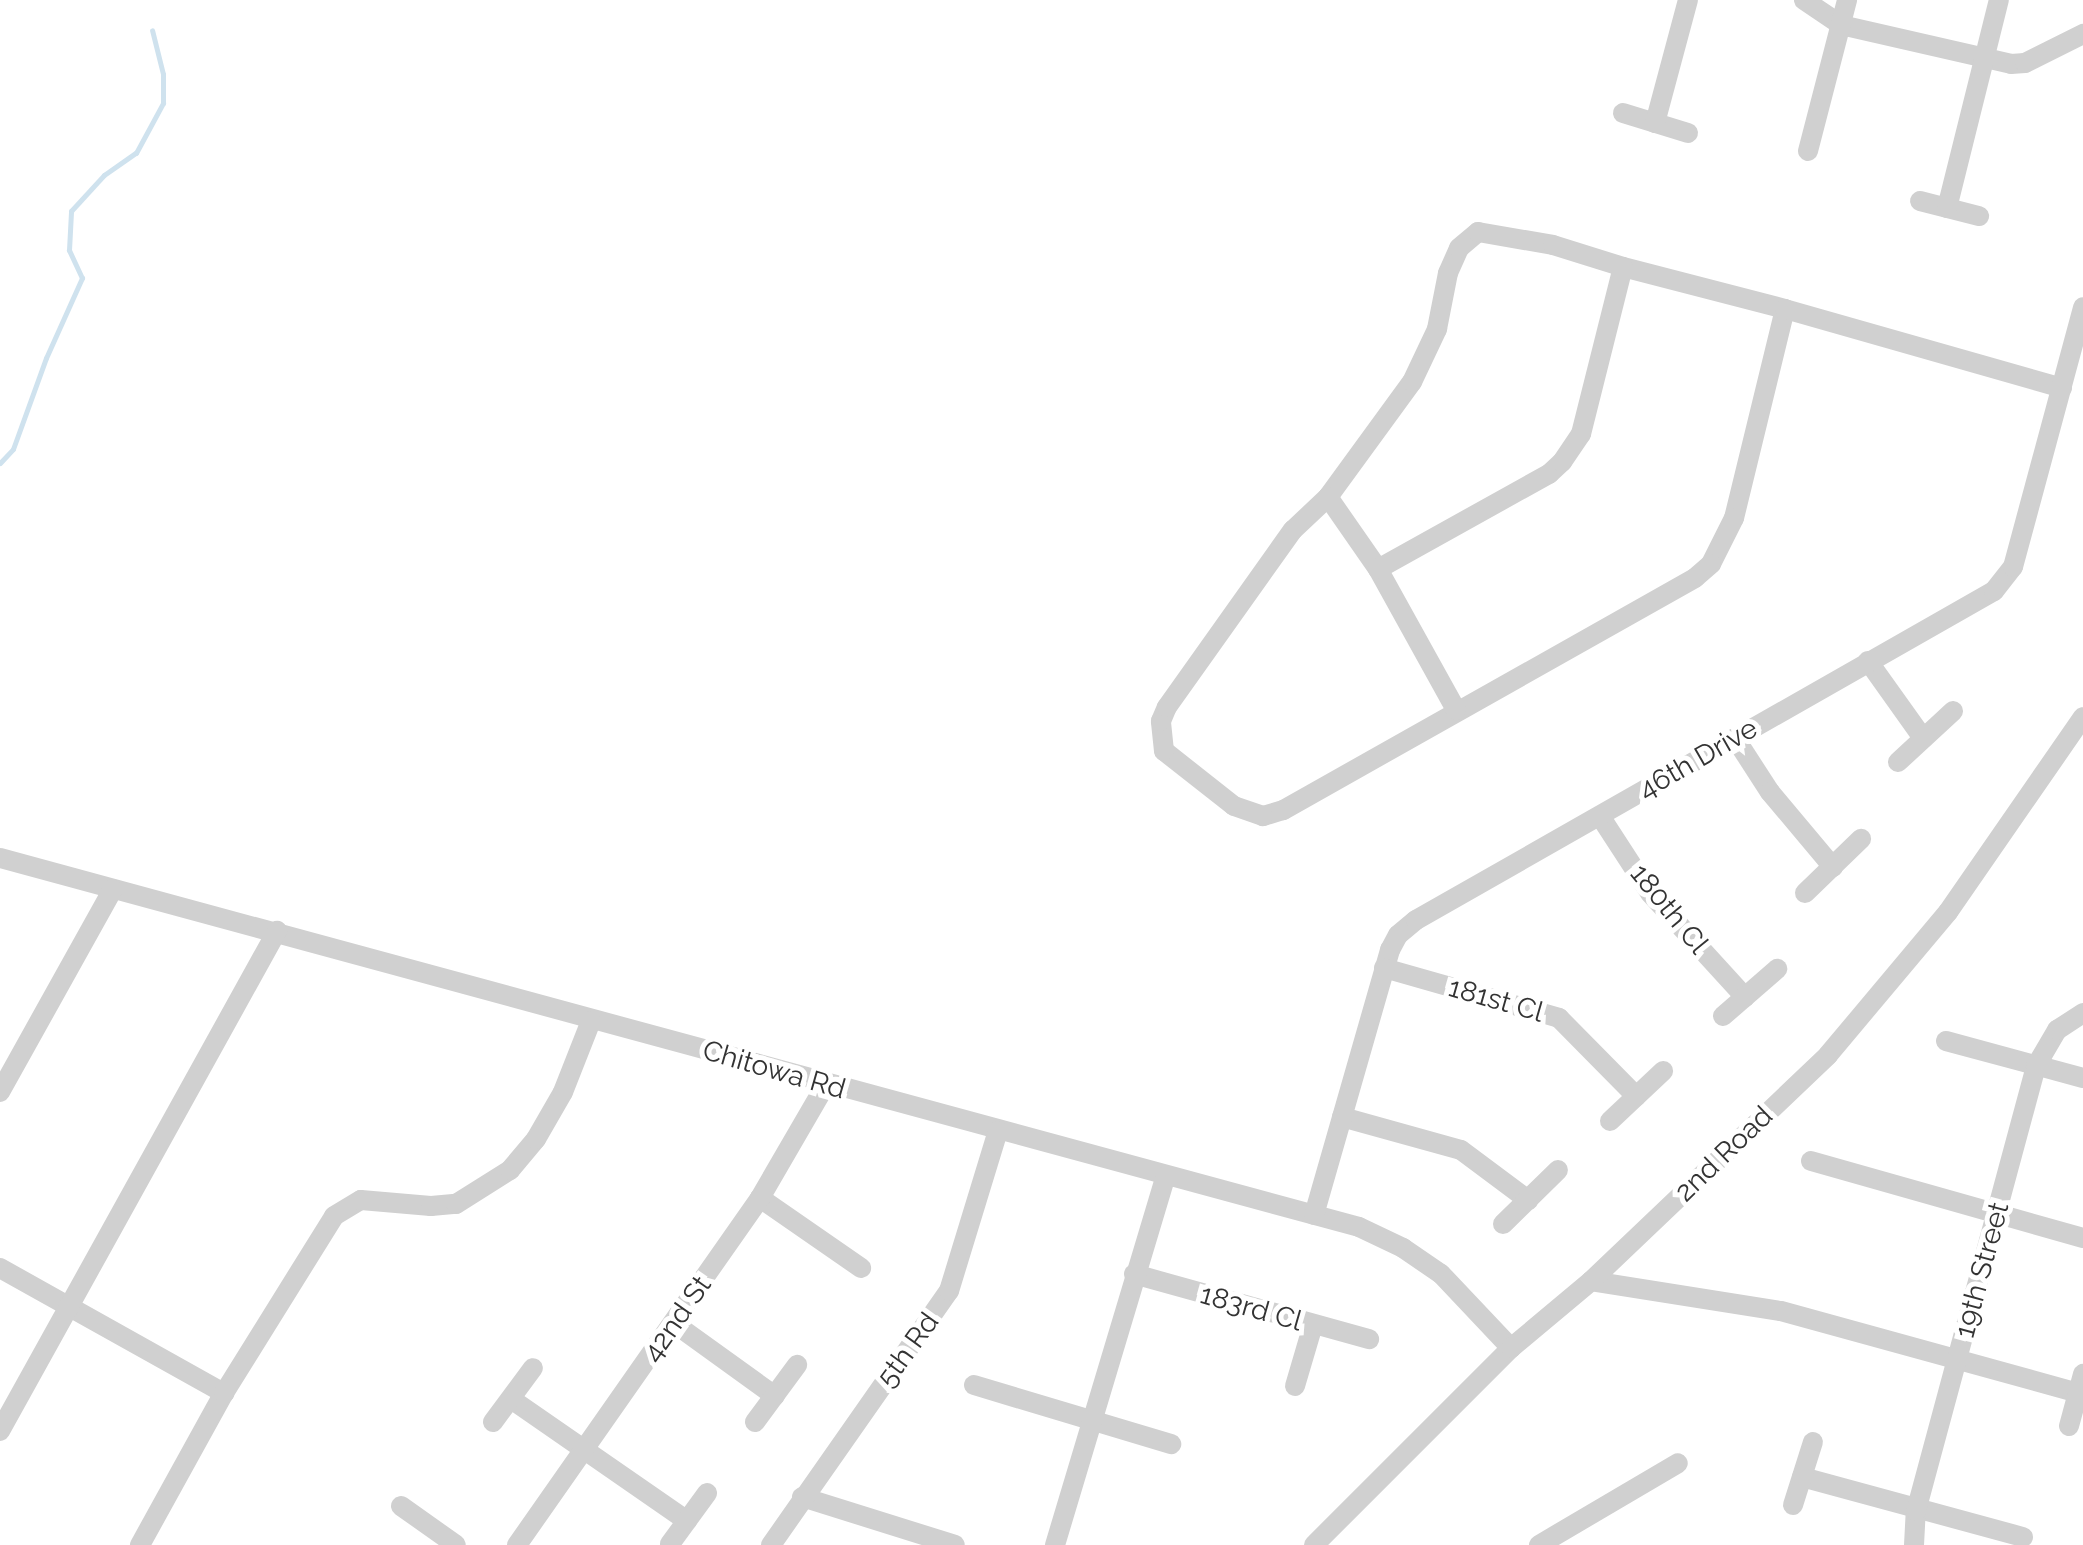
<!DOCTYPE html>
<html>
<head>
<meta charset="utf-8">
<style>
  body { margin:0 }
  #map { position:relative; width:2083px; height:1545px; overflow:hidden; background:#fff; font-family:Raleway,sans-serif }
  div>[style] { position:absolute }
  .stream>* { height:5px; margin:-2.5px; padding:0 2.5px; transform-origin:2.5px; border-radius:2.5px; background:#cfe2ee }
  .minor>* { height:20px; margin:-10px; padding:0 10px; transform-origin:10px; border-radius:10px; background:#d0d0d0 }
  span { translate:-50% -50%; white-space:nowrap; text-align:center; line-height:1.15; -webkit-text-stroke:10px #fff; paint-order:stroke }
  .street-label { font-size:28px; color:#333 }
</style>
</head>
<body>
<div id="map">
  <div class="stream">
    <i style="left:0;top:463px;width:19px;rotate:-47deg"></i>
    <i style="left:13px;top:449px;width:97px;rotate:-70.1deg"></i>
    <i style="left:46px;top:358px;width:88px;rotate:-65.8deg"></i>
    <i style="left:82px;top:278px;width:31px;rotate:-115deg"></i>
    <i style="left:69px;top:250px;width:39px;rotate:-87deg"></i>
    <i style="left:71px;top:211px;width:49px;rotate:-47.5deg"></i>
    <i style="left:104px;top:175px;width:39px;rotate:-35deg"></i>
    <i style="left:136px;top:153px;width:57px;rotate:-61.6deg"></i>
    <i style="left:163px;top:103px;width:29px;rotate:-90deg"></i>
    <i style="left:163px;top:74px;width:45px;rotate:-104deg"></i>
  </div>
  <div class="minor">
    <i style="left:1804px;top:0;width:45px;rotate:34deg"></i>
    <i style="left:1841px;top:25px;width:174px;rotate:12.9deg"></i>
    <i style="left:2011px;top:64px;width:14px;rotate:-4deg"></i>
    <i style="left:2025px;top:63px;width:65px;rotate:-26.6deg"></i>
    <i style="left:1623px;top:113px;width:68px;rotate:17.1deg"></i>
    <i style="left:1655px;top:123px;width:127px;rotate:-75deg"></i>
    <i style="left:1808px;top:151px;width:156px;rotate:-75.5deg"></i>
    <i style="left:1920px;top:201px;width:61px;rotate:14.3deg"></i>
    <i style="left:1947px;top:208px;width:214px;rotate:-76deg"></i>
    <i style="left:1785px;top:309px;width:215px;rotate:103.7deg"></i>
    <i style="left:1734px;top:518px;width:51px;rotate:116.6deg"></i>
    <i style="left:1711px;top:564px;width:21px;rotate:139deg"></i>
    <i style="left:1695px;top:578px;width:473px;rotate:150.6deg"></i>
    <i style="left:1283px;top:810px;width:21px;rotate:163deg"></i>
    <i style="left:1263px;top:816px;width:31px;rotate:-161deg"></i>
    <i style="left:1234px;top:806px;width:89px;rotate:-141.8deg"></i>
    <i style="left:1164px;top:751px;width:30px;rotate:-96deg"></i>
    <i style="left:1161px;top:721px;width:15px;rotate:-67deg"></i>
    <i style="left:1167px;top:707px;width:217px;rotate:-54.6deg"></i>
    <i style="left:1293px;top:530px;width:48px;rotate:-43.3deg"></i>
    <i style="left:1328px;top:497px;width:142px;rotate:-53.9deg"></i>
    <i style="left:1412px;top:382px;width:59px;rotate:-64.7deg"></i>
    <i style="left:1437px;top:329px;width:57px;rotate:-78.9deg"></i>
    <i style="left:1448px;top:273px;width:27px;rotate:-66deg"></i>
    <i style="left:1459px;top:248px;width:25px;rotate:-40deg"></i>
    <i style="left:1478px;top:232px;width:76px;rotate:9.8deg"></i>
    <i style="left:1553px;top:245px;width:73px;rotate:17.4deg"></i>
    <i style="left:1623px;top:267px;width:167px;rotate:14.5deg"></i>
    <i style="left:1785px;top:309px;width:288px;rotate:15.9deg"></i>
    <i style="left:1328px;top:497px;width:88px;rotate:55.2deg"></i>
    <i style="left:1378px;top:569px;width:161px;rotate:61deg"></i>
    <i style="left:1378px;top:569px;width:196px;rotate:-29.1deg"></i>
    <i style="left:1549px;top:474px;width:18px;rotate:-43deg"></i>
    <i style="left:1562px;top:462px;width:34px;rotate:-56deg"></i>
    <i style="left:1581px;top:434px;width:172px;rotate:-75.9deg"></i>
    <i style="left:1868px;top:661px;width:95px;rotate:54.5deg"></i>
    <i style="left:1735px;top:738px;width:64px;rotate:57.1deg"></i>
    <i style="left:1770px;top:792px;width:98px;rotate:50deg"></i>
    <i style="left:1898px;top:762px;width:75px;rotate:-42.8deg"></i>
    <i style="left:1600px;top:816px;width:92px;rotate:57deg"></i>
    <i style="left:1650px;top:893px;width:141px;rotate:47.6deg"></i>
    <i style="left:0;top:858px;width:1408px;rotate:15.19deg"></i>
    <i style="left:1359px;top:1227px;width:49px;rotate:25.5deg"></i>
    <i style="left:1403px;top:1248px;width:46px;rotate:34.4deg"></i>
    <i style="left:1441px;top:1274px;width:102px;rotate:46.6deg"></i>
    <i style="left:1805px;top:893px;width:78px;rotate:-44deg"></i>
    <i style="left:1384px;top:968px;width:182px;rotate:15.9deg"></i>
    <i style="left:1559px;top:1018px;width:110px;rotate:45.4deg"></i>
    <i style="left:1723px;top:1016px;width:72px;rotate:-41deg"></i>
    <i style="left:1946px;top:1041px;width:142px;rotate:15.1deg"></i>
    <i style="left:0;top:1092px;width:232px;rotate:-60.9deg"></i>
    <i style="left:1342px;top:1117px;width:123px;rotate:15.5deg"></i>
    <i style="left:1461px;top:1150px;width:84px;rotate:36.7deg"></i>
    <i style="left:1610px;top:1121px;width:73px;rotate:-43.3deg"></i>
    <i style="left:1811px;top:1161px;width:283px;rotate:15.8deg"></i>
    <i style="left:760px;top:1198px;width:123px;rotate:34.7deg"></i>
    <i style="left:1314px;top:1215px;width:276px;rotate:-74deg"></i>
    <i style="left:1390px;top:950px;width:17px;rotate:-62deg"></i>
    <i style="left:1398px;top:935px;width:23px;rotate:-40deg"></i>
    <i style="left:1416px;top:920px;width:665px;rotate:-29.65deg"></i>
    <i style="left:1994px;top:591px;width:31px;rotate:-52deg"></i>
    <i style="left:2013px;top:567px;width:269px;rotate:-74.9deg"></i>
    <i style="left:1503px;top:1224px;width:77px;rotate:-44.5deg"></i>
    <i style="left:0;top:1268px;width:257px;rotate:29.2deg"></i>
    <i style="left:1134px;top:1274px;width:244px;rotate:15.5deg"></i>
    <i style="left:1591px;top:1281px;width:192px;rotate:9deg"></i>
    <i style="left:1781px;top:1311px;width:308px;rotate:15.4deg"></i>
    <i style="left:675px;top:1324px;width:123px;rotate:35.8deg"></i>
    <i style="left:974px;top:1385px;width:206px;rotate:16.7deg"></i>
    <i style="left:1295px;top:1386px;width:64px;rotate:-73.6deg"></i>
    <i style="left:511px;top:1399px;width:214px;rotate:34.7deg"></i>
    <i style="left:493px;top:1422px;width:67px;rotate:-53.5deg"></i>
    <i style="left:755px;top:1422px;width:71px;rotate:-53.6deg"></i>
    <i style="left:2069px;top:1426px;width:54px;rotate:-74.9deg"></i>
    <i style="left:0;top:1431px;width:572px;rotate:-61.01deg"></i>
    <i style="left:1802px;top:1477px;width:229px;rotate:15.2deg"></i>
    <i style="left:802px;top:1497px;width:160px;rotate:17.4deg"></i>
    <i style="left:1793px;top:1505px;width:66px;rotate:-72.4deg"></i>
    <i style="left:401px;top:1506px;width:67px;rotate:35.3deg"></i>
    <i style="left:670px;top:1544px;width:63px;rotate:-54deg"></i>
    <i style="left:140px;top:1545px;width:174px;rotate:-61.1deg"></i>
    <i style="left:224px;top:1393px;width:208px;rotate:-58.1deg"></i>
    <i style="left:334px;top:1216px;width:31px;rotate:-31deg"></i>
    <i style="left:361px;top:1200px;width:70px;rotate:4.9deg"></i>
    <i style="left:431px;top:1206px;width:25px;rotate:-5deg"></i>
    <i style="left:456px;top:1204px;width:64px;rotate:-32.2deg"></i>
    <i style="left:510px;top:1170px;width:40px;rotate:-50deg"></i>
    <i style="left:536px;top:1139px;width:54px;rotate:-60.1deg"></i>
    <i style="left:563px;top:1092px;width:76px;rotate:-68.5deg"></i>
    <i style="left:517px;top:1545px;width:424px;rotate:-55deg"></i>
    <i style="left:760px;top:1198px;width:129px;rotate:-59.9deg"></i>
    <i style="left:771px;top:1545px;width:310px;rotate:-55deg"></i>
    <i style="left:949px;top:1291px;width:167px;rotate:-73deg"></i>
    <i style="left:1055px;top:1545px;width:385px;rotate:-73.3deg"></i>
    <i style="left:1314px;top:1545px;width:279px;rotate:-45deg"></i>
    <i style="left:1511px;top:1348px;width:104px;rotate:-39.9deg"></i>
    <i style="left:1591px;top:1281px;width:327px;rotate:-43.6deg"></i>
    <i style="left:1828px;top:1055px;width:187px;rotate:-50deg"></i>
    <i style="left:1948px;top:912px;width:237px;rotate:-55.3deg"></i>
    <i style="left:1539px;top:1545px;width:161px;rotate:-30.5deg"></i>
    <i style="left:1914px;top:1545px;width:34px;rotate:-87deg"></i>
    <i style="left:1916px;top:1511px;width:461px;rotate:-74.9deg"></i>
    <i style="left:2036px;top:1066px;width:42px;rotate:-59.7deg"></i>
    <i style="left:2057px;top:1030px;width:31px;rotate:-33deg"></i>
  </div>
  <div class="street-label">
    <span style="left:1698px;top:759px;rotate:-30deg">46th Drive</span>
    <span style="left:1669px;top:909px;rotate:51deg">180th Cl</span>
    <span style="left:1496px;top:1000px;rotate:16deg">181st Cl</span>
    <span style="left:774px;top:1070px;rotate:16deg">Chitowa Rd</span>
    <span style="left:1724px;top:1154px;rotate:-44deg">2nd Road</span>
    <span style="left:1982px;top:1270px;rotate:-75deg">19th Street</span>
    <span style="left:1251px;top:1308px;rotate:16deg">183rd Cl</span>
    <span style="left:677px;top:1319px;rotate:-55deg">42nd St</span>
    <span style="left:908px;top:1350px;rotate:-54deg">5th Rd</span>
  </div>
</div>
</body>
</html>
